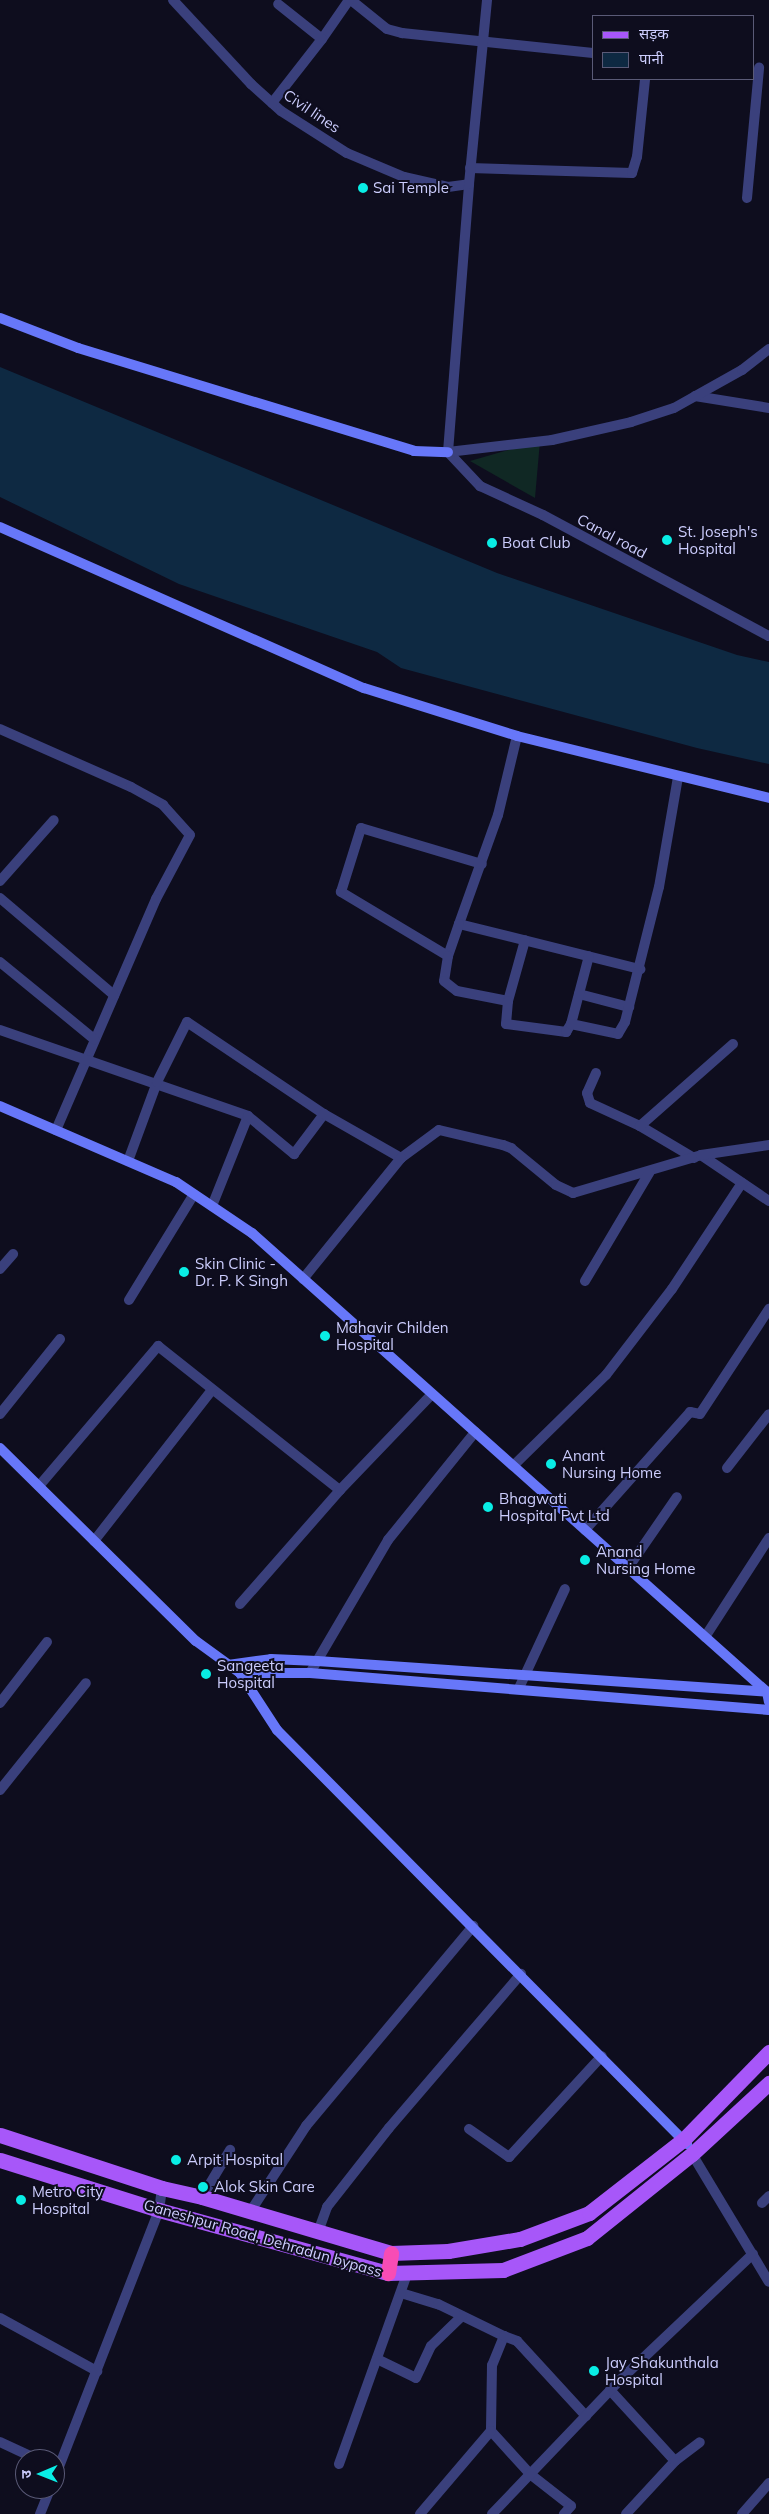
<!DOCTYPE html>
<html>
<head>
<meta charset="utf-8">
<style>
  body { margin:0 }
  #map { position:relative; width:769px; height:2514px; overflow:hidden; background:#0e0d1e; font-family:Mulish,"Noto Sans Devanagari",sans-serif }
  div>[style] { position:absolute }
  .green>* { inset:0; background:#102824 }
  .water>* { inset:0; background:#0e2942 }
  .street>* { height:10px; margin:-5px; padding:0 5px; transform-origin:5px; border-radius:5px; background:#3a407c }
  .secondary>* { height:10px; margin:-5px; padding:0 5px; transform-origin:5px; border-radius:5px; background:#6777f9 }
  .primary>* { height:15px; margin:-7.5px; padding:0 7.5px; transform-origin:7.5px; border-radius:7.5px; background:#a757f9 }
  .highway>* { height:15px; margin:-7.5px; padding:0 7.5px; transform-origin:7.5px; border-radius:7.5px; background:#f84cb5 }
  .dots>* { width:14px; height:14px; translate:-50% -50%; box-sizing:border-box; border:2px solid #0e0d1e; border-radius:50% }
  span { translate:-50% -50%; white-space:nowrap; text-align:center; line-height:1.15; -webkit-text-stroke:4px #0e0d1e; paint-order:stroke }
  .street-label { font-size:15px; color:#cccdfd }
  .poi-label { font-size:15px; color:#cccdfd }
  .left { translate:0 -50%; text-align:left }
  .legend { position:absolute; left:592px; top:15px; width:162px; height:65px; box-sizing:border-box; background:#0e0d1e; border:1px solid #5a5a77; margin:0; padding:6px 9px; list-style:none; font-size:15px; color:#cccdfd }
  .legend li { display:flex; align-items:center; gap:10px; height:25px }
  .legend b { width:25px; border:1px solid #5a5a77 }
  .north { position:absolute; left:15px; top:2449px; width:50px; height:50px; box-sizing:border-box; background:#0e0d1e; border:1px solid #5a5a77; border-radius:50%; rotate:269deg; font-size:14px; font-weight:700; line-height:20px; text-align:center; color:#cccdfd }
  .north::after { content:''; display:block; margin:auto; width:18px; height:22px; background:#09ede5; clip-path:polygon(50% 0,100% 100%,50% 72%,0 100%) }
</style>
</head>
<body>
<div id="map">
  <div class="green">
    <i style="clip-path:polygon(540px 441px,535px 498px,470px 461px)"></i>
  </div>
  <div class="water">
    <i style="clip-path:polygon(0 367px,497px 573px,737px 655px,769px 662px,769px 764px,697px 748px,401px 668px,377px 652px,179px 584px,0 497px)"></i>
  </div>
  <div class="street">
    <i style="left:173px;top:0;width:115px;rotate:47.1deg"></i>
    <i style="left:251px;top:84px;width:40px;rotate:42deg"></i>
    <i style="left:281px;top:111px;width:78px;rotate:32.5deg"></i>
    <i style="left:347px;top:153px;width:62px;rotate:22.8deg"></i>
    <i style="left:404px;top:177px;width:45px;rotate:12.8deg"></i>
    <i style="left:448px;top:187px;width:21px;rotate:-8deg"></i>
    <i style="left:351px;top:0;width:46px;rotate:38.9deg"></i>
    <i style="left:387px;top:29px;width:16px;rotate:15deg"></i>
    <i style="left:402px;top:33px;width:192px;rotate:6deg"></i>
    <i style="left:322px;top:39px;width:47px;rotate:-55.3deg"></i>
    <i style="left:272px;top:103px;width:81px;rotate:-52deg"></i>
    <i style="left:322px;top:39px;width:56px;rotate:-141.5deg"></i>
    <i style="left:470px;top:168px;width:162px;rotate:1.8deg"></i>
    <i style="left:632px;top:173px;width:17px;rotate:-73deg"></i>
    <i style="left:637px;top:157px;width:78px;rotate:-84.1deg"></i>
    <i style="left:747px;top:198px;width:131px;rotate:-84.7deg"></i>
    <i style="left:695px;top:396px;width:75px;rotate:9.2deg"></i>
    <i style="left:448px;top:452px;width:269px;rotate:-85.5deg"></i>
    <i style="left:469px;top:184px;width:185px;rotate:-84.4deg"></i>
    <i style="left:448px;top:452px;width:47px;rotate:46.7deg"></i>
    <i style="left:480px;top:486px;width:69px;rotate:24.7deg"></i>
    <i style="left:543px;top:515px;width:256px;rotate:28.2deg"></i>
    <i style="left:448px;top:452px;width:105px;rotate:-6.6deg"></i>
    <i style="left:552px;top:440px;width:81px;rotate:-12.8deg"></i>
    <i style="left:631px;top:422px;width:45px;rotate:-18deg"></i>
    <i style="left:674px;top:408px;width:78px;rotate:-29.2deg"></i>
    <i style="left:742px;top:370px;width:34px;rotate:-38deg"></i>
    <i style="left:0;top:729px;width:143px;rotate:23.9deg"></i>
    <i style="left:131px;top:787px;width:37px;rotate:29deg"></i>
    <i style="left:163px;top:805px;width:40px;rotate:48deg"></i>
    <i style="left:190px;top:835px;width:72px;rotate:118deg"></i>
    <i style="left:156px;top:899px;width:252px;rotate:113.4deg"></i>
    <i style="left:517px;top:736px;width:81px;rotate:103.5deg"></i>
    <i style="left:498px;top:815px;width:116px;rotate:109.7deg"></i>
    <i style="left:459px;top:924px;width:187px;rotate:14deg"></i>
    <i style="left:0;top:881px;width:81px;rotate:-48.5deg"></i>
    <i style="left:0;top:898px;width:150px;rotate:40.4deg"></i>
    <i style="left:459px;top:924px;width:34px;rotate:109deg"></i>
    <i style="left:448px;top:956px;width:125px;rotate:-149.1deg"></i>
    <i style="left:341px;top:892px;width:67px;rotate:-72.6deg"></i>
    <i style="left:361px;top:828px;width:126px;rotate:16.6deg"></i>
    <i style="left:448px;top:956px;width:25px;rotate:99deg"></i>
    <i style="left:444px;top:981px;width:16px;rotate:38deg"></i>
    <i style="left:457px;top:991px;width:52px;rotate:11.1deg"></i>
    <i style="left:508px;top:1001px;width:63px;rotate:-74.4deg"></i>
    <i style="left:0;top:962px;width:122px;rotate:39.3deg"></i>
    <i style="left:579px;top:994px;width:52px;rotate:14.6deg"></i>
    <i style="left:508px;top:1001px;width:23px;rotate:95deg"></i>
    <i style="left:506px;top:1024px;width:61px;rotate:7.6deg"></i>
    <i style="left:566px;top:1032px;width:9px;rotate:-58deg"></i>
    <i style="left:571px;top:1024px;width:70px;rotate:-75.2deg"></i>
    <i style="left:571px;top:1024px;width:48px;rotate:12deg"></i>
    <i style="left:618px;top:1034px;width:14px;rotate:-60deg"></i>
    <i style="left:625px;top:1022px;width:139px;rotate:-75.9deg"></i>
    <i style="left:659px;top:887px;width:112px;rotate:-80.2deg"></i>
    <i style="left:0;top:1030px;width:262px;rotate:19.1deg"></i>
    <i style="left:596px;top:1073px;width:22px;rotate:114deg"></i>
    <i style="left:587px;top:1093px;width:10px;rotate:73deg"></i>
    <i style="left:590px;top:1103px;width:55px;rotate:24.7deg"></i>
    <i style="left:701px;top:1155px;width:82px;rotate:34.1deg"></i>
    <i style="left:694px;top:1158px;width:63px;rotate:-149.3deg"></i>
    <i style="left:640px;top:1126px;width:124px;rotate:-41.4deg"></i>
    <i style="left:128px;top:1161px;width:84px;rotate:-69.8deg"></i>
    <i style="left:157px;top:1082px;width:67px;rotate:-63.4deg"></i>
    <i style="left:187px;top:1022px;width:165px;rotate:33.9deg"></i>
    <i style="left:212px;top:1206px;width:97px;rotate:-68.2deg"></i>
    <i style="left:248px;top:1116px;width:60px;rotate:39.6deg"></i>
    <i style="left:294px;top:1154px;width:50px;rotate:-53.1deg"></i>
    <i style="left:324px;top:1114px;width:89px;rotate:29.7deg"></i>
    <i style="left:401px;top:1158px;width:47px;rotate:-36.4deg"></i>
    <i style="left:439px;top:1130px;width:66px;rotate:13.2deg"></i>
    <i style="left:503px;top:1145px;width:9px;rotate:21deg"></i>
    <i style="left:511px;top:1148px;width:58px;rotate:39.4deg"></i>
    <i style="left:556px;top:1185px;width:19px;rotate:25deg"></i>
    <i style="left:573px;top:1193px;width:134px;rotate:-16.5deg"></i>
    <i style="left:701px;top:1155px;width:69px;rotate:-8.4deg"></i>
    <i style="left:0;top:1269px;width:20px;rotate:-49deg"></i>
    <i style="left:303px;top:1279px;width:156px;rotate:-51deg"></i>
    <i style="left:585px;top:1281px;width:126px;rotate:-59.3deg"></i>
    <i style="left:129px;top:1300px;width:124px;rotate:-58.5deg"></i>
    <i style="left:0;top:1414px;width:96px;rotate:-51.3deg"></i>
    <i style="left:513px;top:1466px;width:130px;rotate:-44.4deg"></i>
    <i style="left:606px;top:1375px;width:108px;rotate:-52.5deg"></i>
    <i style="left:672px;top:1289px;width:127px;rotate:-56.6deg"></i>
    <i style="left:727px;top:1468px;width:68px;rotate:-52.1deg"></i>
    <i style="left:39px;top:1486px;width:184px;rotate:-49.6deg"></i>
    <i style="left:158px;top:1346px;width:232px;rotate:38.4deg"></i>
    <i style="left:585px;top:1530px;width:158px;rotate:-48.3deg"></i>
    <i style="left:690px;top:1412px;width:10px;rotate:11deg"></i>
    <i style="left:700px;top:1414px;width:126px;rotate:-56.7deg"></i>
    <i style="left:94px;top:1541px;width:192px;rotate:-52deg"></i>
    <i style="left:628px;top:1568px;width:86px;rotate:-55.4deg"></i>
    <i style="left:240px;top:1604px;width:152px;rotate:-48.7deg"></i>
    <i style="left:340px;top:1490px;width:133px;rotate:-46.2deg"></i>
    <i style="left:705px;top:1637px;width:118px;rotate:-57.1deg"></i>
    <i style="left:310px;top:1673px;width:154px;rotate:-59.6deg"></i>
    <i style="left:388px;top:1540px;width:139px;rotate:-51.1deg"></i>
    <i style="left:519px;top:1688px;width:109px;rotate:-65.1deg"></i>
    <i style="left:0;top:1703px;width:77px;rotate:-52.4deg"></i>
    <i style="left:0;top:1790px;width:137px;rotate:-51.2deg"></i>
    <i style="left:469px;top:2129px;width:49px;rotate:35deg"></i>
    <i style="left:509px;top:2157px;width:137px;rotate:-47.4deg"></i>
    <i style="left:692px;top:2154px;width:149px;rotate:59deg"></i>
    <i style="left:202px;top:2197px;width:55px;rotate:-59.2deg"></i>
    <i style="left:762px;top:2203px;width:10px;rotate:-45deg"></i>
    <i style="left:250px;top:2212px;width:103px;rotate:-56.9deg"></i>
    <i style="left:306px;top:2126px;width:261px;rotate:-50.1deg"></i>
    <i style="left:318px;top:2232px;width:27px;rotate:-70deg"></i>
    <i style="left:327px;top:2207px;width:100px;rotate:-51.9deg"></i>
    <i style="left:389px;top:2128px;width:203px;rotate:-49.4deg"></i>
    <i style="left:401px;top:2293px;width:39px;rotate:17deg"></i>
    <i style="left:438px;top:2304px;width:73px;rotate:25.9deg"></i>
    <i style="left:504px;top:2336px;width:31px;rotate:112deg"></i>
    <i style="left:492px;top:2365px;width:66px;rotate:90.9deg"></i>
    <i style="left:491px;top:2431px;width:58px;rotate:47.8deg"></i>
    <i style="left:530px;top:2474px;width:52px;rotate:38deg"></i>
    <i style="left:571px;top:2506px;width:11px;rotate:131deg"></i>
    <i style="left:0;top:2318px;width:111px;rotate:28.7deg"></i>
    <i style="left:504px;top:2336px;width:14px;rotate:21deg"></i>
    <i style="left:517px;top:2341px;width:102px;rotate:47.4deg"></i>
    <i style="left:377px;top:2359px;width:43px;rotate:26deg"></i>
    <i style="left:416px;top:2378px;width:35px;rotate:-65deg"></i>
    <i style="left:431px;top:2346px;width:43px;rotate:-44.1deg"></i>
    <i style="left:610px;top:2390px;width:96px;rotate:47.5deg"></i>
    <i style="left:675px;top:2461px;width:72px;rotate:132.8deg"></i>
    <i style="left:0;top:2442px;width:40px;rotate:25deg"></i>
    <i style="left:675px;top:2461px;width:31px;rotate:-37deg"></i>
    <i style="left:339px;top:2464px;width:202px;rotate:-70.3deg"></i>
    <i style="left:55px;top:2477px;width:287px;rotate:-68.7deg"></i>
    <i style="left:159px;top:2210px;width:22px;rotate:-82deg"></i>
    <i style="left:40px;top:2514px;width:27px;rotate:-68deg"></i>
    <i style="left:420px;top:2514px;width:109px;rotate:-49.5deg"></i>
    <i style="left:492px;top:2514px;width:182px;rotate:-46.3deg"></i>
    <i style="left:618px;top:2382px;width:186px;rotate:-43.5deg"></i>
    <i style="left:742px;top:2514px;width:41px;rotate:-48.9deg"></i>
  </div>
  <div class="secondary">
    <i style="left:0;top:318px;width:84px;rotate:21deg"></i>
    <i style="left:78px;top:348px;width:351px;rotate:17deg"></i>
    <i style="left:414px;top:451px;width:34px;rotate:2deg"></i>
    <i style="left:0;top:527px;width:398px;rotate:23.9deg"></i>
    <i style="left:364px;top:688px;width:160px;rotate:17.4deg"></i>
    <i style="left:517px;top:736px;width:260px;rotate:13.8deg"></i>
    <i style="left:0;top:1106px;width:192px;rotate:23.4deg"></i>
    <i style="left:176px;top:1182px;width:92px;rotate:33.9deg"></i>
    <i style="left:252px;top:1233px;width:690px;rotate:41.71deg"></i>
    <i style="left:767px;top:1692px;width:10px;rotate:79deg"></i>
    <i style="left:0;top:1448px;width:275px;rotate:44.6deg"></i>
    <i style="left:196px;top:1641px;width:54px;rotate:36deg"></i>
    <i style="left:240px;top:1673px;width:68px;rotate:57deg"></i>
    <i style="left:277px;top:1730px;width:583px;rotate:45.28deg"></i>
    <i style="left:228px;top:1665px;width:43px;rotate:-7.9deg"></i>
    <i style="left:271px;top:1659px;width:46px;rotate:2.5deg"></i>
    <i style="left:317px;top:1661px;width:452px;rotate:3.9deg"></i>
    <i style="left:240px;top:1673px;width:70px"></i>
    <i style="left:310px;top:1673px;width:460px;rotate:4.6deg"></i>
  </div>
  <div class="primary">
    <i style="left:0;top:2135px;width:170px;rotate:18.1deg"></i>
    <i style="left:162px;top:2188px;width:41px;rotate:12.7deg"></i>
    <i style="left:202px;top:2197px;width:197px;rotate:16.5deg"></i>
    <i style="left:391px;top:2253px;width:57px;rotate:-2deg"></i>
    <i style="left:448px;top:2251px;width:73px;rotate:-9.5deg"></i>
    <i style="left:520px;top:2239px;width:74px;rotate:-20.6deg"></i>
    <i style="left:589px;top:2213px;width:120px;rotate:-37.9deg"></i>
    <i style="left:684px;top:2139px;width:122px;rotate:-45.7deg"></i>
    <i style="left:0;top:2160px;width:167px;rotate:17.5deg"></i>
    <i style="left:159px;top:2210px;width:238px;rotate:15.4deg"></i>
    <i style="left:388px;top:2273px;width:115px;rotate:-1.5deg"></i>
    <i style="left:503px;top:2270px;width:90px;rotate:-20.9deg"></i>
    <i style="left:587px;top:2238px;width:134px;rotate:-38.7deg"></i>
    <i style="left:692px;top:2154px;width:105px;rotate:-42.7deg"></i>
  </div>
  <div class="highway">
    <i style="left:388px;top:2273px;width:20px;rotate:-81deg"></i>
  </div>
  <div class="dots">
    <i style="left:363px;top:188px;background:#09ede5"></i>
    <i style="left:667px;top:540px;background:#09ede5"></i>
    <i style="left:492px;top:543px;background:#09ede5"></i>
    <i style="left:184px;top:1272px;background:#09ede5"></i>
    <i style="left:325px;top:1336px;background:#09ede5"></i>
    <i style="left:551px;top:1464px;background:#09ede5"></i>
    <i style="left:488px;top:1507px;background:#09ede5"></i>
    <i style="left:585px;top:1560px;background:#09ede5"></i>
    <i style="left:206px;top:1674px;background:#09ede5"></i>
    <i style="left:176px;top:2160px;background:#09ede5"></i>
    <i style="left:203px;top:2187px;background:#09ede5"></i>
    <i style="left:21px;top:2200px;background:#09ede5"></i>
    <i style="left:594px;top:2371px;background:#09ede5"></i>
  </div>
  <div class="street-label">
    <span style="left:312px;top:111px;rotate:34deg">Civil lines</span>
    <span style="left:612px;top:536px;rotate:28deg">Canal road</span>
    <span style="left:263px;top:2238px;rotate:16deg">Ganeshpur Road, Dehradun bypass</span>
  </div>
  <div class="poi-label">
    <span class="left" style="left:373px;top:188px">Sai Temple</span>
    <span class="left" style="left:678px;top:540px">St. Joseph's<br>Hospital</span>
    <span class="left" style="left:502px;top:543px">Boat Club</span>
    <span class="left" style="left:195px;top:1272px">Skin Clinic -<br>Dr. P. K Singh</span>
    <span class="left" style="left:336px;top:1336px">Mahavir Childen<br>Hospital</span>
    <span class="left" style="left:562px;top:1464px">Anant<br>Nursing Home</span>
    <span class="left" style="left:499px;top:1507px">Bhagwati<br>Hospital Pvt Ltd</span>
    <span class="left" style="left:596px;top:1560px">Anand<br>Nursing Home</span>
    <span class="left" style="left:217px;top:1674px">Sangeeta<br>Hospital</span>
    <span class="left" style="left:187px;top:2160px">Arpit Hospital</span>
    <span class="left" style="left:214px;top:2187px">Alok Skin Care</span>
    <span class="left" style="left:32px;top:2200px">Metro City<br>Hospital</span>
    <span class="left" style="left:605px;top:2371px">Jay Shakunthala<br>Hospital</span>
  </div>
  <ul class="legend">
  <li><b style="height:6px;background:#a757f9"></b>सड़क</li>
  <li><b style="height:14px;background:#0e2942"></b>पानी</li>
  </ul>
  <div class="north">उ</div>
</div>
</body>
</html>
